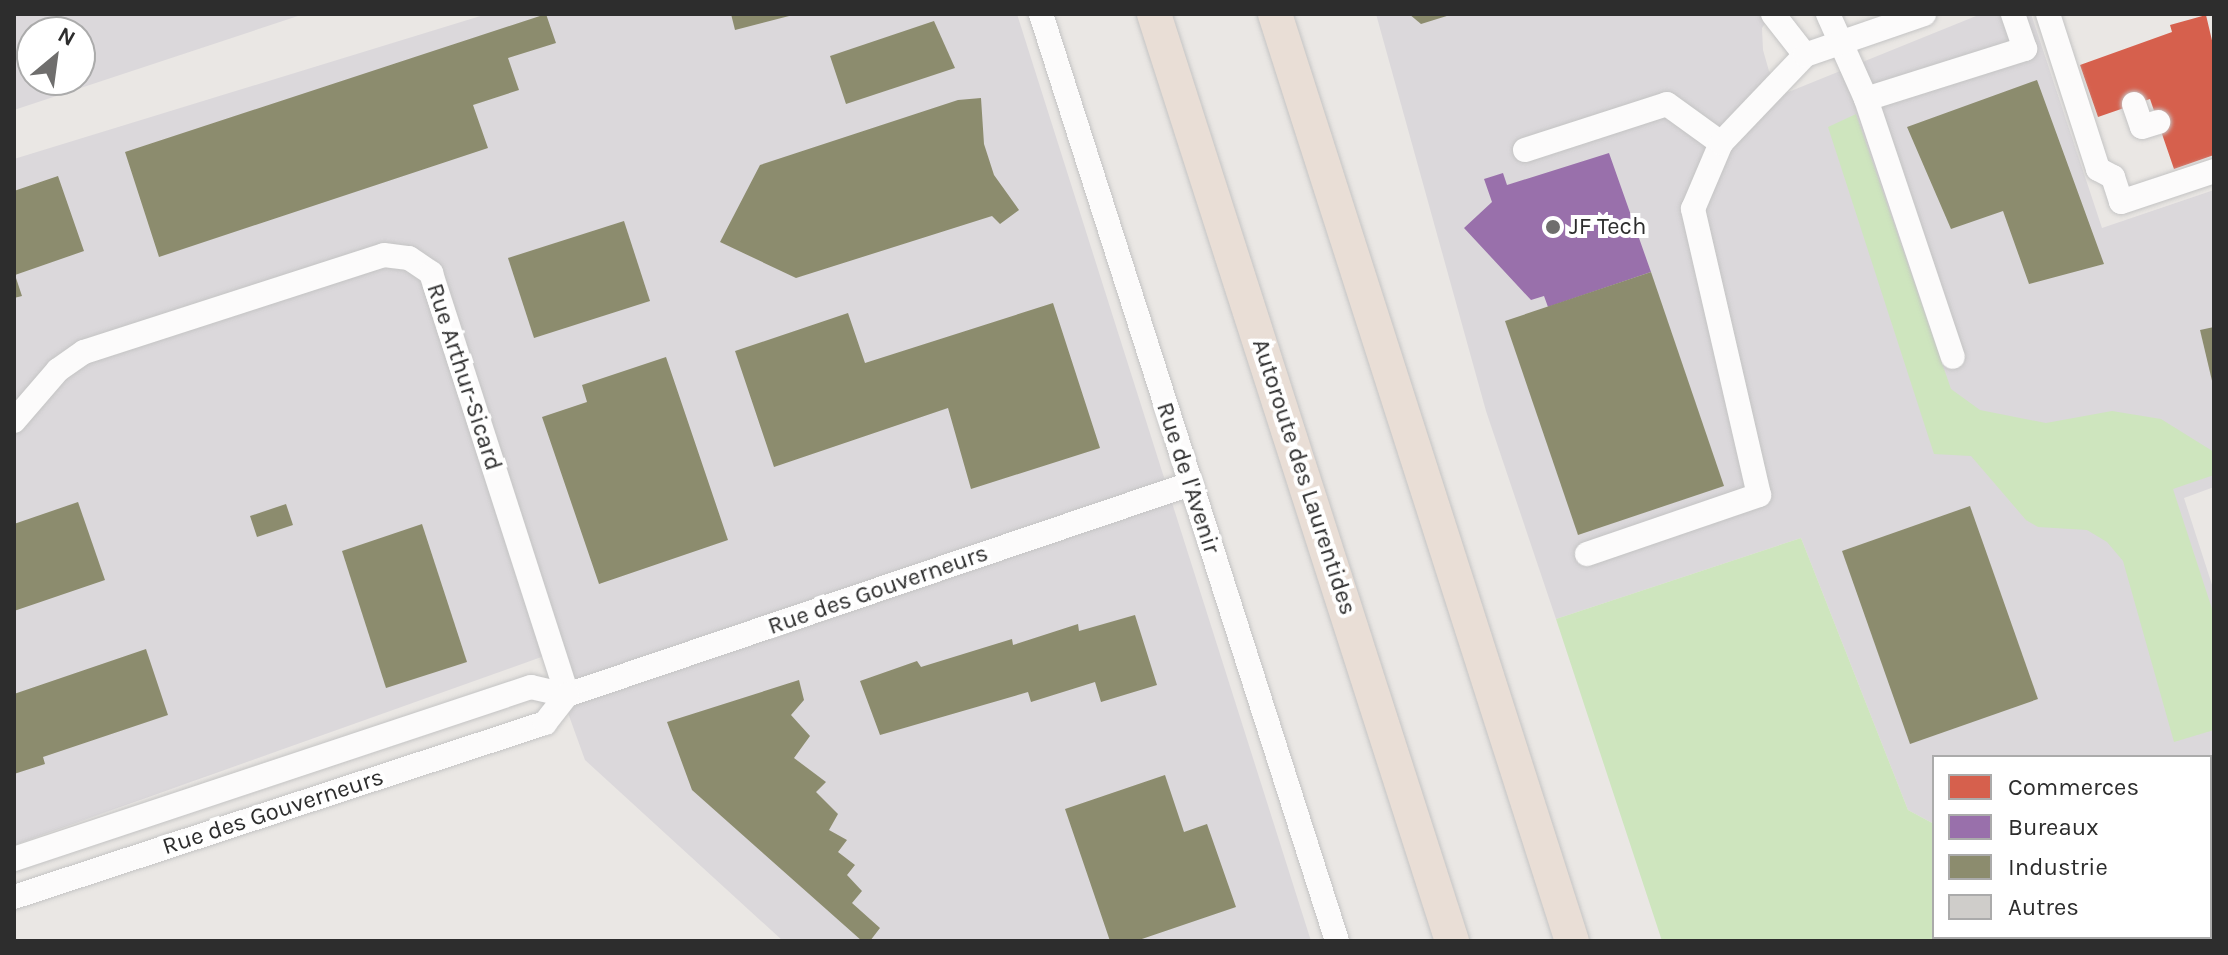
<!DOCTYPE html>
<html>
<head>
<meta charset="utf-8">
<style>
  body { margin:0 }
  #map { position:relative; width:2228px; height:955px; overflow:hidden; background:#eae7e4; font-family:Karla,sans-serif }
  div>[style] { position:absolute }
  .industrial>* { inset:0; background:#dbd8db }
  .green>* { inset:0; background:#cee5be }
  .shops>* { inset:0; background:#d6604d }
  .offices>* { inset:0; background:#9970ab }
  .industry>* { inset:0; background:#8c8c6e }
  .building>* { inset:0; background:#cfcdca }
  .roads { filter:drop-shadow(0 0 2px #c4c4c4) drop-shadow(0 0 2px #c4c4c4) }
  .minor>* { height:24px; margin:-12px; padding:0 12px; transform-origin:12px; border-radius:12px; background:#fcfbfb }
  .highway>* { height:34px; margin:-17px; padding:0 17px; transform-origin:17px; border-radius:17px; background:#e9ded6 }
  .dots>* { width:22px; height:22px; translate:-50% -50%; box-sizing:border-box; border:4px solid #fff; border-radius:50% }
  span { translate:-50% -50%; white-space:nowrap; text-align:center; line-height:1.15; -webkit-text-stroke:8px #fff; paint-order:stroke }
  .poi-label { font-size:24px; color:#2d2d2d }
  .left { translate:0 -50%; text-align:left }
  .street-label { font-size:24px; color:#2d2d2d }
  .frame { position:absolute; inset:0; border:16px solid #2d2d2d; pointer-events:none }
  .legend { position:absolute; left:1932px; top:755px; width:280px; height:184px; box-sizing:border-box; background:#fff; border:2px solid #ababab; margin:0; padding:10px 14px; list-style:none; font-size:24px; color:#2d2d2d }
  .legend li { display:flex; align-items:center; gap:16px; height:40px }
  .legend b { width:40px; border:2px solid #ababab }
  .north { position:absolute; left:16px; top:16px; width:80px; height:80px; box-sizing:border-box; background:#fff; border:2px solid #ababab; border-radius:50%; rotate:29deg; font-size:22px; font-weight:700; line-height:32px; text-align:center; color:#2d2d2d }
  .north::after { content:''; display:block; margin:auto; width:28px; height:36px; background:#6f6e6d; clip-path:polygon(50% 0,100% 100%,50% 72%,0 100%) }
</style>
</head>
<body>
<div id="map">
  <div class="industrial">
    <i style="clip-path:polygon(evenodd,14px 14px,304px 14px,14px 110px,14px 14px,32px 32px,80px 32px,80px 80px,32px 80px,32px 32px)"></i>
    <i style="clip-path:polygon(487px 14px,1017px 14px,1311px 941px,783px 941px,585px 760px,547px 655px,14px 845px,14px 159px)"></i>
    <i style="clip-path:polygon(1376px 14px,1772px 14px,1762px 28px,1763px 50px,1769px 71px,1786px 93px,1981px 14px,2031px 14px,2102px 228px,2214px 190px,2214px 487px,2184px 498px,2214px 591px,2214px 755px,1934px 757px,1934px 824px,1908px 810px,1801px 538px,1556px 619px,1486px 411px)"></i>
  </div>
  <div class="green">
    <i style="clip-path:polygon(1856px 114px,1951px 389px,1980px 410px,2046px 423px,2112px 411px,2161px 419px,2214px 452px,2214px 475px,2173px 489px,2214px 615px,2214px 730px,2174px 742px,2123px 561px,2107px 542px,2087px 530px,2038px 527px,2026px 520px,1971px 456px,1934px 454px,1828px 127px)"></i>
    <i style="clip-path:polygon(1801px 538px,1908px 810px,1934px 824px,1934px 937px,1999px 941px,1662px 941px,1556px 619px)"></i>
    <i style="clip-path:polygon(2214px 818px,2214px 941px,2194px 941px,2193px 937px,2210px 937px)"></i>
  </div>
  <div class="shops">
    <i style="clip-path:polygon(2206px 15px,2214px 49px,2214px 155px,2174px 169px,2150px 99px,2098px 117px,2080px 65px,2172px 32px,2170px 25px)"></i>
  </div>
  <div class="offices">
    <i style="clip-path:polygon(1609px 153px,1651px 272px,1548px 307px,1544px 296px,1531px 300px,1464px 228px,1492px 202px,1484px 179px,1503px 173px,1507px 185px)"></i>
  </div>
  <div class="industry">
    <i style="clip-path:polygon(546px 14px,556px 43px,508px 58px,519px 90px,473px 105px,488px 148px,159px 257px,125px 152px)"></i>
    <i style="clip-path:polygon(731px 14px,793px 14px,793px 15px,735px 30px)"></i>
    <i style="clip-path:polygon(1409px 14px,1450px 14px,1450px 15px,1421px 24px)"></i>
    <i style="clip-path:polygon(934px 21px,955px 68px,846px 104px,830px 56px)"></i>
    <i style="clip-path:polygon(2037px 80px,2104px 264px,2029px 284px,2003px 211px,1951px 229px,1907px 127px)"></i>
    <i style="clip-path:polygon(981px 98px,984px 144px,994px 175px,1019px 210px,1000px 224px,992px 216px,796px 278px,720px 242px,760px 165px,958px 100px)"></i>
    <i style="clip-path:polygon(58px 176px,84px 251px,15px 275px,22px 296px,14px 298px,14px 191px)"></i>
    <i style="clip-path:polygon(624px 221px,650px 301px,534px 338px,508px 258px)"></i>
    <i style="clip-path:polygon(1651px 272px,1724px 486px,1578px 535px,1505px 321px)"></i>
    <i style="clip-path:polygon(1053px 303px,1100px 448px,971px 489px,948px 408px,774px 467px,735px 351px,848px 313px,865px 363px)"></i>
    <i style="clip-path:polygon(2214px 327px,2214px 385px,2213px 385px,2200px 330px)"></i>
    <i style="clip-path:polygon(666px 357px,728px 540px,599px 584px,542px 417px,587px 402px,582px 385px)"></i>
    <i style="clip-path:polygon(78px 502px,105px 580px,14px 611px,14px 524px)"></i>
    <i style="clip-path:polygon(286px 504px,293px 525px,257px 537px,250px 516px)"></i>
    <i style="clip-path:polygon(1970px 506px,2038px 699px,1910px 744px,1842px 551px)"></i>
    <i style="clip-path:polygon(422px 524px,467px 662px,386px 688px,342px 551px)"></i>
    <i style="clip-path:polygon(1135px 615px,1157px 685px,1101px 702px,1095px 682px,1031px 702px,1028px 692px,880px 735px,860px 681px,917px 661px,921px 667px,1012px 639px,1013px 645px,1078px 624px,1079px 631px)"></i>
    <i style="clip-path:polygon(146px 649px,168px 715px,43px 757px,45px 764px,14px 774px,14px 694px)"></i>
    <i style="clip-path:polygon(799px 680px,804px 700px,791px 715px,810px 736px,794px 758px,826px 782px,816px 792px,838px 814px,829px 830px,847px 840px,838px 852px,855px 865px,847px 875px,862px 891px,852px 903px,880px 928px,870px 941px,862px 941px,692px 790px,667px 722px)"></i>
    <i style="clip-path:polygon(1165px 775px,1184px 832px,1207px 824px,1236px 907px,1136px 941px,1110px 941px,1065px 809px)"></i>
  </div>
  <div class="building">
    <i style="clip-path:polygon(2096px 937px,2173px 937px,2174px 941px,2097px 941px)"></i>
  </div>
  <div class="roads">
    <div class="minor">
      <i style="left:1041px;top:14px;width:973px;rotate:72.29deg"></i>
      <i style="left:1773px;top:14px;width:52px;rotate:52deg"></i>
      <i style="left:1828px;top:14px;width:93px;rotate:65.9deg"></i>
      <i style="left:1866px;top:99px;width:272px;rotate:71.4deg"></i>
      <i style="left:2048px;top:14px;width:163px;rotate:72.1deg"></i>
      <i style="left:2098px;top:169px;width:17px;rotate:28deg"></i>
      <i style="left:2113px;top:177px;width:26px;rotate:72deg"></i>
      <i style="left:2121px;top:202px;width:98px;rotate:-18.4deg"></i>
      <i style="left:1866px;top:99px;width:167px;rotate:-17.5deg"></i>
      <i style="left:2025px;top:49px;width:37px;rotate:-109deg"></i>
      <i style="left:2134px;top:104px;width:24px;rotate:71deg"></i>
      <i style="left:2142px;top:127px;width:17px;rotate:-17deg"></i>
      <i style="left:1525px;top:150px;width:149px;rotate:-17.9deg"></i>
      <i style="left:1667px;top:104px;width:67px;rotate:35.8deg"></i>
      <i style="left:14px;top:421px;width:67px;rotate:-49.2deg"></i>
      <i style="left:58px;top:370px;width:32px;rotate:-35deg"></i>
      <i style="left:84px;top:352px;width:315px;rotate:-17.9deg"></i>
      <i style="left:384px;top:255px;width:25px;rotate:7deg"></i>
      <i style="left:409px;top:258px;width:27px;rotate:34deg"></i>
      <i style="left:431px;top:273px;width:443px;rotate:72.1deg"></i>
      <i style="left:1587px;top:554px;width:182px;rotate:-18.9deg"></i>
      <i style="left:1759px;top:495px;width:294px;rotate:-103deg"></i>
      <i style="left:1693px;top:209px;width:72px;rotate:-67deg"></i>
      <i style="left:1721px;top:143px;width:122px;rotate:-46.3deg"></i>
      <i style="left:1805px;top:55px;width:126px;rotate:-19deg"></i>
      <i style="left:2210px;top:779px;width:4px;rotate:-27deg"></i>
      <i style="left:14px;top:859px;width:545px;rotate:-18.4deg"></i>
      <i style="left:531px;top:687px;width:37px;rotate:13deg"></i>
      <i style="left:567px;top:695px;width:658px;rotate:-18.71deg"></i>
      <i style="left:14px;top:897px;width:559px;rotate:-18.14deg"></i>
      <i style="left:545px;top:723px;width:36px;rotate:-52deg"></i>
      <i style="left:2035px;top:937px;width:4px;rotate:76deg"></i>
    </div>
    <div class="highway">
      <i style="left:1154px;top:14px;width:974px;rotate:72.18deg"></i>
      <i style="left:1275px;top:14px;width:973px;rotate:72.24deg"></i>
    </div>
  </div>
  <div class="dots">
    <i style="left:1553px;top:227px;background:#6f6e6d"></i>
  </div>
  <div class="poi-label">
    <span class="left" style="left:1569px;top:227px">JF Tech</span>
  </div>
  <div class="street-label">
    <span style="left:464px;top:377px;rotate:72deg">Rue Arthur-Sicard</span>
    <span style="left:1304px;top:477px;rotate:72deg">Autoroute des Laurentides</span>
    <span style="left:1188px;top:478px;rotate:72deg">Rue de l'Avenir</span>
    <span style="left:878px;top:590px;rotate:-19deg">Rue des Gouverneurs</span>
    <span style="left:273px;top:812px;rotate:-18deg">Rue des Gouverneurs</span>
  </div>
  <div class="frame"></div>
  <ul class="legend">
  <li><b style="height:22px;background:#d6604d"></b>Commerces</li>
  <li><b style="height:22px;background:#9970ab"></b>Bureaux</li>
  <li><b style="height:22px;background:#8c8c6e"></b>Industrie</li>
  <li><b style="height:22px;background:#cfcdca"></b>Autres</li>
  </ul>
  <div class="north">N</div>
</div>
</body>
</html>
